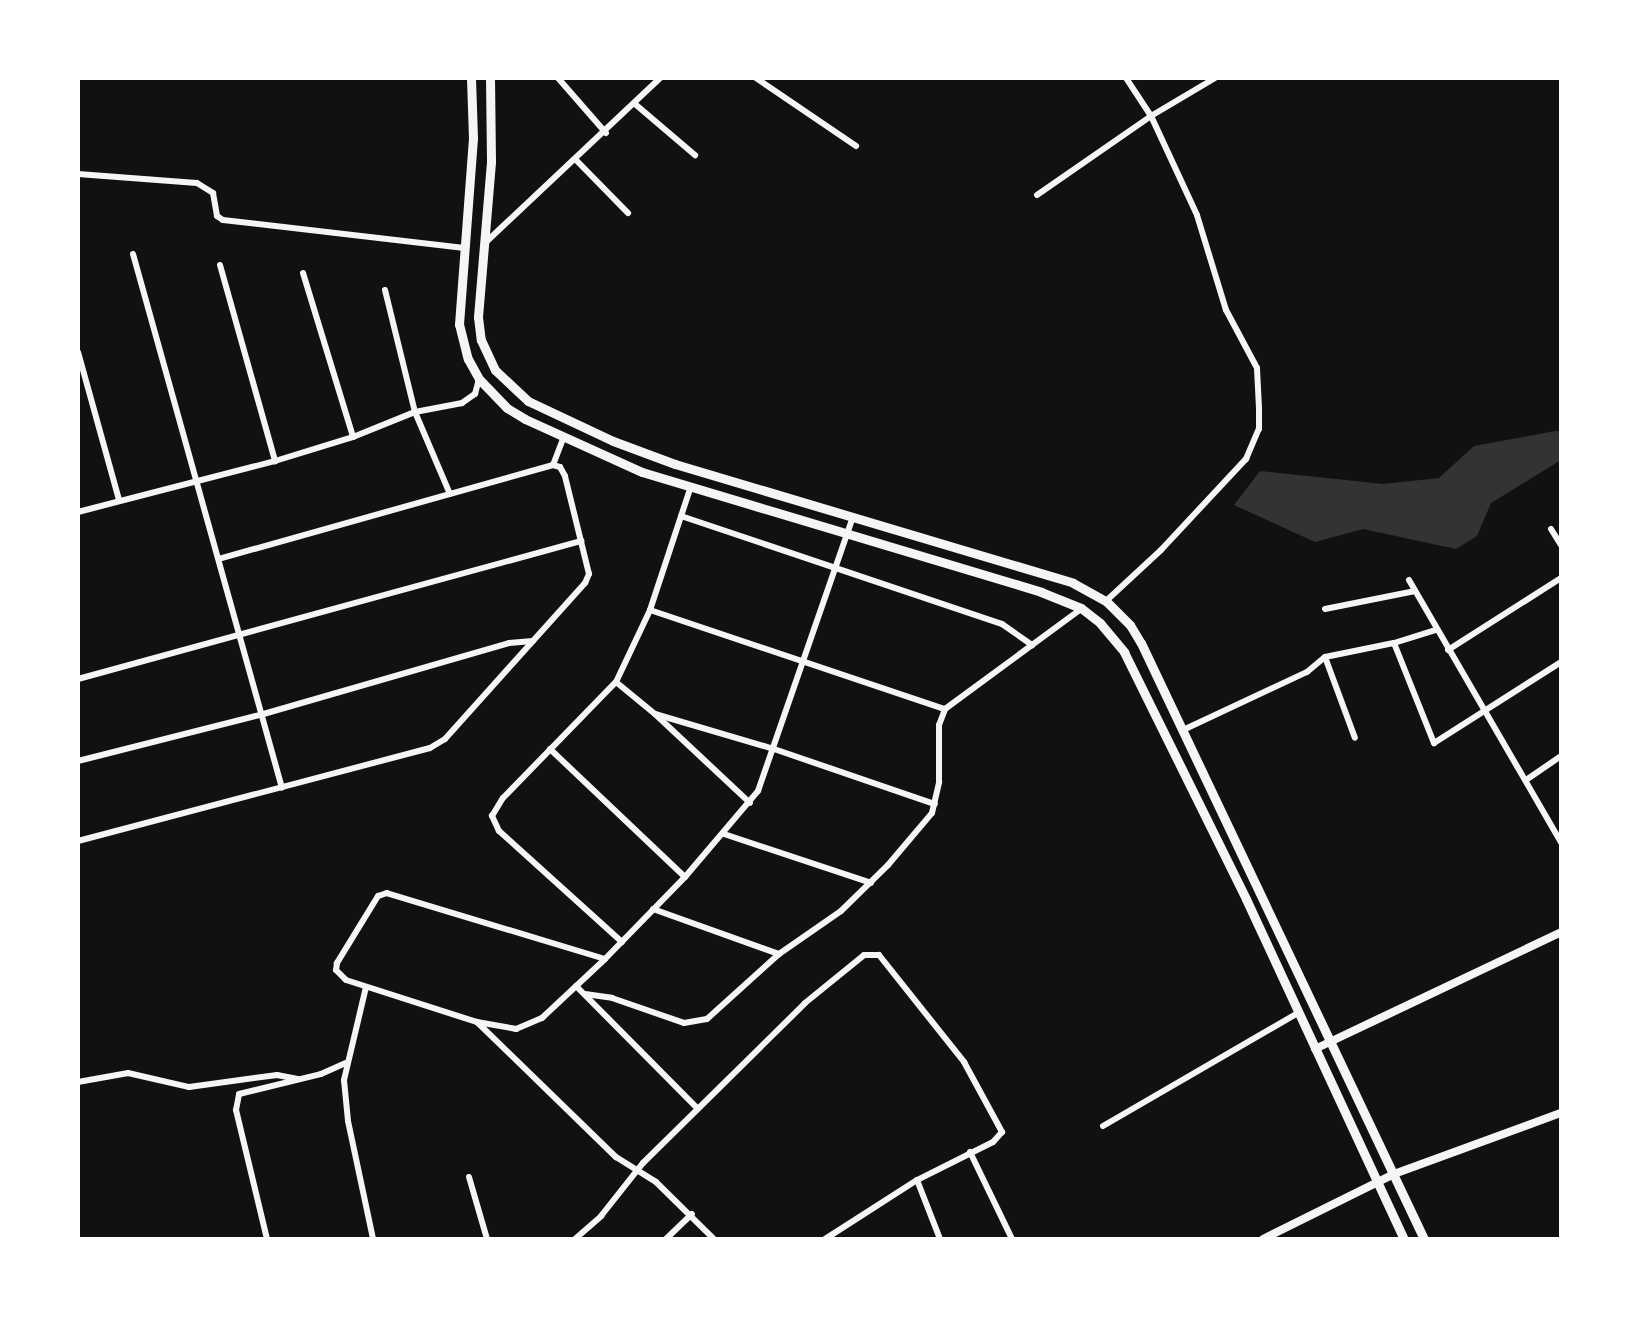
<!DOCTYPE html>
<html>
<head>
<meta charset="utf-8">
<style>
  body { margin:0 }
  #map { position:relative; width:1639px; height:1317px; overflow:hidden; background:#111; font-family:"Noto Sans",sans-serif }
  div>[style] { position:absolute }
  .water>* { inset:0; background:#333 }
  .minor>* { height:6px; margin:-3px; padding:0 3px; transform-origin:3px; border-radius:3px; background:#f5f5f5 }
  .tertiary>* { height:8px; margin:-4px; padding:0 4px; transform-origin:4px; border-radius:4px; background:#f5f5f5 }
  .secondary>* { height:9px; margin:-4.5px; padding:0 4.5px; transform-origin:4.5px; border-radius:4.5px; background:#f5f5f5 }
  span { translate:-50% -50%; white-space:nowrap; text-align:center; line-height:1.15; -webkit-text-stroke:6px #fff; paint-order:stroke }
  .frame { position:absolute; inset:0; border:80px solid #fff; pointer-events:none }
</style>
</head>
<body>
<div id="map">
  <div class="water">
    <i style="clip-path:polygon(1561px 430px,1561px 460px,1491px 503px,1477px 536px,1456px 549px,1363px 529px,1315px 542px,1234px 505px,1260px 471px,1383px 484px,1439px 478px,1474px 446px)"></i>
  </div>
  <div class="minor">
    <i style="left:558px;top:78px;width:73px;rotate:48.9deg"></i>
    <i style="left:756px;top:78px;width:121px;rotate:34.2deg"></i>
    <i style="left:635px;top:104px;width:79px;rotate:40.4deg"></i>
    <i style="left:577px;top:161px;width:73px;rotate:45.6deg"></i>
    <i style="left:78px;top:174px;width:119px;rotate:4.3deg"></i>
    <i style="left:197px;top:183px;width:19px;rotate:32deg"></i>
    <i style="left:213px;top:193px;width:23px;rotate:80deg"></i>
    <i style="left:217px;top:216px;width:7px;rotate:34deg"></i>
    <i style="left:223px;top:220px;width:243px;rotate:6.6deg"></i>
    <i style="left:1037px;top:195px;width:139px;rotate:-34.7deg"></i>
    <i style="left:1151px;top:116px;width:74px;rotate:-30.7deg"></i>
    <i style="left:485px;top:243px;width:241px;rotate:-43.3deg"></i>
    <i style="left:133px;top:254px;width:554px;rotate:74.41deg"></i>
    <i style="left:220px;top:265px;width:204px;rotate:74.3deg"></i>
    <i style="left:303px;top:273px;width:171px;rotate:73deg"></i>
    <i style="left:385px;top:290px;width:126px;rotate:76.2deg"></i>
    <i style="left:415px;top:412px;width:89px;rotate:66.9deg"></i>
    <i style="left:78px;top:352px;width:154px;rotate:74.5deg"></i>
    <i style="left:553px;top:465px;width:30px;rotate:-69deg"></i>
    <i style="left:78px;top:512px;width:203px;rotate:-14.5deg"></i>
    <i style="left:275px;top:461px;width:82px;rotate:-17.1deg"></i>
    <i style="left:353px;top:437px;width:67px;rotate:-22deg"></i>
    <i style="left:415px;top:412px;width:48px;rotate:-10.8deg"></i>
    <i style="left:462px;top:403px;width:16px;rotate:-35deg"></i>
    <i style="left:475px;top:394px;width:16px;rotate:-75deg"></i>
    <i style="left:681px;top:516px;width:339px;rotate:18.6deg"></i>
    <i style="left:1002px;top:624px;width:37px;rotate:35deg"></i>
    <i style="left:1551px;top:529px;width:19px;rotate:58deg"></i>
    <i style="left:1409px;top:580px;width:303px;rotate:59.9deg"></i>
    <i style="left:1106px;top:601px;width:75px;rotate:-42.8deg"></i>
    <i style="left:1161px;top:550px;width:125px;rotate:-47deg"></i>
    <i style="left:1246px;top:459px;width:33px;rotate:-67deg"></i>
    <i style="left:1259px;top:429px;width:21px;rotate:-90deg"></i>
    <i style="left:1259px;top:408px;width:40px;rotate:-92.9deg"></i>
    <i style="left:1257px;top:368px;width:66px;rotate:-118.1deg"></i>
    <i style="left:1226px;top:310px;width:99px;rotate:-107deg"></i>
    <i style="left:1197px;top:215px;width:109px;rotate:-114.9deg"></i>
    <i style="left:1151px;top:116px;width:45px;rotate:-123.3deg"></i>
    <i style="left:1325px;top:609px;width:92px;rotate:-11.3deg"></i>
    <i style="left:650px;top:610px;width:311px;rotate:18.6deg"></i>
    <i style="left:1394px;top:643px;width:108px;rotate:68.2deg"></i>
    <i style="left:1434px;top:743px;width:151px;rotate:-32.5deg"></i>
    <i style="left:1448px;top:650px;width:134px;rotate:-32.5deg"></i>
    <i style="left:1325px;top:657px;width:86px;rotate:69.7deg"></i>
    <i style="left:78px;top:679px;width:522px;rotate:-15.34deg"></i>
    <i style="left:616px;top:682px;width:50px;rotate:39.4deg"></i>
    <i style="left:655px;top:714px;width:130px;rotate:43.1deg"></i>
    <i style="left:655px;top:714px;width:124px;rotate:16.4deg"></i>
    <i style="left:774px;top:749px;width:170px;rotate:18.9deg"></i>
    <i style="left:1183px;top:730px;width:137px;rotate:-25.1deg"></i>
    <i style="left:1307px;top:672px;width:23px;rotate:-40deg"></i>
    <i style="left:1325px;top:657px;width:70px;rotate:-11.5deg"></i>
    <i style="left:1394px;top:643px;width:44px;rotate:-17.2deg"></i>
    <i style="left:550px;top:749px;width:186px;rotate:43.5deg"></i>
    <i style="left:78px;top:761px;width:188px;rotate:-14.2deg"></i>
    <i style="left:260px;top:715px;width:259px;rotate:-16.1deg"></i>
    <i style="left:509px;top:643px;width:24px;rotate:-5deg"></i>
    <i style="left:1526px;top:780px;width:42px;rotate:-34.4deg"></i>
    <i style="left:724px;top:834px;width:155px;rotate:18.4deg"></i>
    <i style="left:78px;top:841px;width:364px;rotate:-14.8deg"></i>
    <i style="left:430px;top:748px;width:17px;rotate:-31deg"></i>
    <i style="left:445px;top:739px;width:210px;rotate:-48.1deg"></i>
    <i style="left:585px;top:583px;width:10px;rotate:-66deg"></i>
    <i style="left:589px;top:574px;width:101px;rotate:-103.8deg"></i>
    <i style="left:565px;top:476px;width:10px;rotate:-119deg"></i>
    <i style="left:560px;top:467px;width:7px;rotate:-164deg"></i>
    <i style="left:553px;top:465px;width:347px;rotate:164.3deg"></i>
    <i style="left:653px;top:909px;width:134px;rotate:19.7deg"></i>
    <i style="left:622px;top:942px;width:166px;rotate:-137.9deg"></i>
    <i style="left:499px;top:831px;width:17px;rotate:-115deg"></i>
    <i style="left:492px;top:816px;width:21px;rotate:-59deg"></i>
    <i style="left:503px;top:798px;width:162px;rotate:-45.8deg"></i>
    <i style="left:616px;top:682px;width:80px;rotate:-64.7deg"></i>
    <i style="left:650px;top:610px;width:127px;rotate:-71.7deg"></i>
    <i style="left:605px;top:959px;width:228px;rotate:-163.2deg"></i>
    <i style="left:387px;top:893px;width:9px;rotate:162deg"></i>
    <i style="left:378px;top:896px;width:79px;rotate:121.5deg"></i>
    <i style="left:337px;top:963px;width:7px;rotate:98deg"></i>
    <i style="left:336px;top:970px;width:14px;rotate:45deg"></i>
    <i style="left:346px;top:980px;width:138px;rotate:17.8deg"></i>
    <i style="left:477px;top:1022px;width:40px;rotate:10deg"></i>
    <i style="left:516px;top:1029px;width:28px;rotate:-23deg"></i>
    <i style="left:542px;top:1018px;width:86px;rotate:-43.1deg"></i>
    <i style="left:605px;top:959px;width:115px;rotate:-45.7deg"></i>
    <i style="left:685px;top:877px;width:113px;rotate:-49.7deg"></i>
    <i style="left:758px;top:791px;width:290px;rotate:-70.9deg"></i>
    <i style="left:576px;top:986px;width:172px;rotate:45.2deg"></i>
    <i style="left:366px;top:987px;width:96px;rotate:103.3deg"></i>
    <i style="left:344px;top:1080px;width:41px;rotate:84.4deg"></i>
    <i style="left:348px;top:1121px;width:121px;rotate:78deg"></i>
    <i style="left:585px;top:994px;width:27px;rotate:8deg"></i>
    <i style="left:612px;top:998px;width:76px;rotate:19.1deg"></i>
    <i style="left:684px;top:1023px;width:23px;rotate:-10deg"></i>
    <i style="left:707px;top:1019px;width:97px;rotate:-42.1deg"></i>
    <i style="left:779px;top:954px;width:75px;rotate:-34.7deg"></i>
    <i style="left:841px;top:911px;width:66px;rotate:-44.4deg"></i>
    <i style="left:888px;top:865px;width:68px;rotate:-49.8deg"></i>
    <i style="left:932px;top:813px;width:32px;rotate:-77deg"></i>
    <i style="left:939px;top:782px;width:57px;rotate:-90deg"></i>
    <i style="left:939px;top:725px;width:17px;rotate:-69deg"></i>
    <i style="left:945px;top:709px;width:169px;rotate:-36.3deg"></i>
    <i style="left:477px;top:1022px;width:194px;rotate:44.2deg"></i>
    <i style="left:616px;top:1157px;width:47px;rotate:32deg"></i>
    <i style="left:656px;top:1182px;width:81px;rotate:44.5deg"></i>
    <i style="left:78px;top:1082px;width:51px;rotate:-10.2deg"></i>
    <i style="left:128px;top:1073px;width:63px;rotate:12.9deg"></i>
    <i style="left:189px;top:1087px;width:89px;rotate:-7.8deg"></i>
    <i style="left:277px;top:1075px;width:21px;rotate:11deg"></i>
    <i style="left:1103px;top:1126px;width:225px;rotate:-30.1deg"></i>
    <i style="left:970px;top:1152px;width:97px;rotate:64.2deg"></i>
    <i style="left:469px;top:1177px;width:65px;rotate:73.8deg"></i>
    <i style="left:917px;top:1180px;width:63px;rotate:68.7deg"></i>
    <i style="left:267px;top:1239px;width:133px;rotate:-103.5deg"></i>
    <i style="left:236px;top:1110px;width:16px;rotate:-79deg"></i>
    <i style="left:239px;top:1094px;width:84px;rotate:-13.7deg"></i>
    <i style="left:321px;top:1074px;width:27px;rotate:-24deg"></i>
    <i style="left:575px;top:1239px;width:35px;rotate:-41deg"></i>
    <i style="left:601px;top:1216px;width:68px;rotate:-51.6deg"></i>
    <i style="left:643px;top:1163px;width:228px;rotate:-44.6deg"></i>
    <i style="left:805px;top:1003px;width:76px;rotate:-39.1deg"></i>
    <i style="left:864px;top:955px;width:15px"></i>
    <i style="left:879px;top:955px;width:137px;rotate:51.5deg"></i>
    <i style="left:964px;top:1062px;width:80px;rotate:61.5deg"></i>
    <i style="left:1002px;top:1132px;width:13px;rotate:132deg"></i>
    <i style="left:993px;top:1142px;width:85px;rotate:153.4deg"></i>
    <i style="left:917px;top:1180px;width:109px;rotate:147.3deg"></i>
    <i style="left:666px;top:1239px;width:36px;rotate:-44deg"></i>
  </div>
  <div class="tertiary">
    <i style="left:1315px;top:1049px;width:272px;rotate:-25.4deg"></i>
    <i style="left:1263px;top:1239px;width:146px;rotate:-26.4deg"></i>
    <i style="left:1394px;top:1174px;width:178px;rotate:-20.1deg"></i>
  </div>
  <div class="secondary">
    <i style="left:471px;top:78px;width:60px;rotate:88.1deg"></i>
    <i style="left:473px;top:138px;width:187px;rotate:94.3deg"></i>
    <i style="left:459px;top:324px;width:36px;rotate:76deg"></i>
    <i style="left:468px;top:359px;width:23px;rotate:61deg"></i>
    <i style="left:479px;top:379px;width:40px;rotate:46deg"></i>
    <i style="left:507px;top:408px;width:21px;rotate:31deg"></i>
    <i style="left:525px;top:419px;width:128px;rotate:24.4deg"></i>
    <i style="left:642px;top:472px;width:417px;rotate:16.7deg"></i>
    <i style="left:1041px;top:592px;width:43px;rotate:21.8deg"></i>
    <i style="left:1081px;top:608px;width:24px;rotate:38deg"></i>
    <i style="left:1100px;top:623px;width:38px;rotate:50deg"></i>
    <i style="left:1124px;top:652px;width:275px;rotate:63.7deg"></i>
    <i style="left:1246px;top:899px;width:375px;rotate:65.1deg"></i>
    <i style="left:490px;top:78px;width:84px;rotate:89.3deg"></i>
    <i style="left:491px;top:162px;width:156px;rotate:94.8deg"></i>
    <i style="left:478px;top:317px;width:23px;rotate:83deg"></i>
    <i style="left:481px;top:340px;width:33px;rotate:65deg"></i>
    <i style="left:495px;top:370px;width:45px;rotate:43.2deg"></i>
    <i style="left:528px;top:401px;width:94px;rotate:25.2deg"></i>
    <i style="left:613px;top:441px;width:66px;rotate:20.4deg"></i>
    <i style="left:675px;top:464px;width:415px;rotate:16.6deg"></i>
    <i style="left:1073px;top:583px;width:38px;rotate:29deg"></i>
    <i style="left:1106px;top:601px;width:34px;rotate:45deg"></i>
    <i style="left:1130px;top:625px;width:21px;rotate:59deg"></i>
    <i style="left:1141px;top:643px;width:660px;rotate:64.6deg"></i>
  </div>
  <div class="frame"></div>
</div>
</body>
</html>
